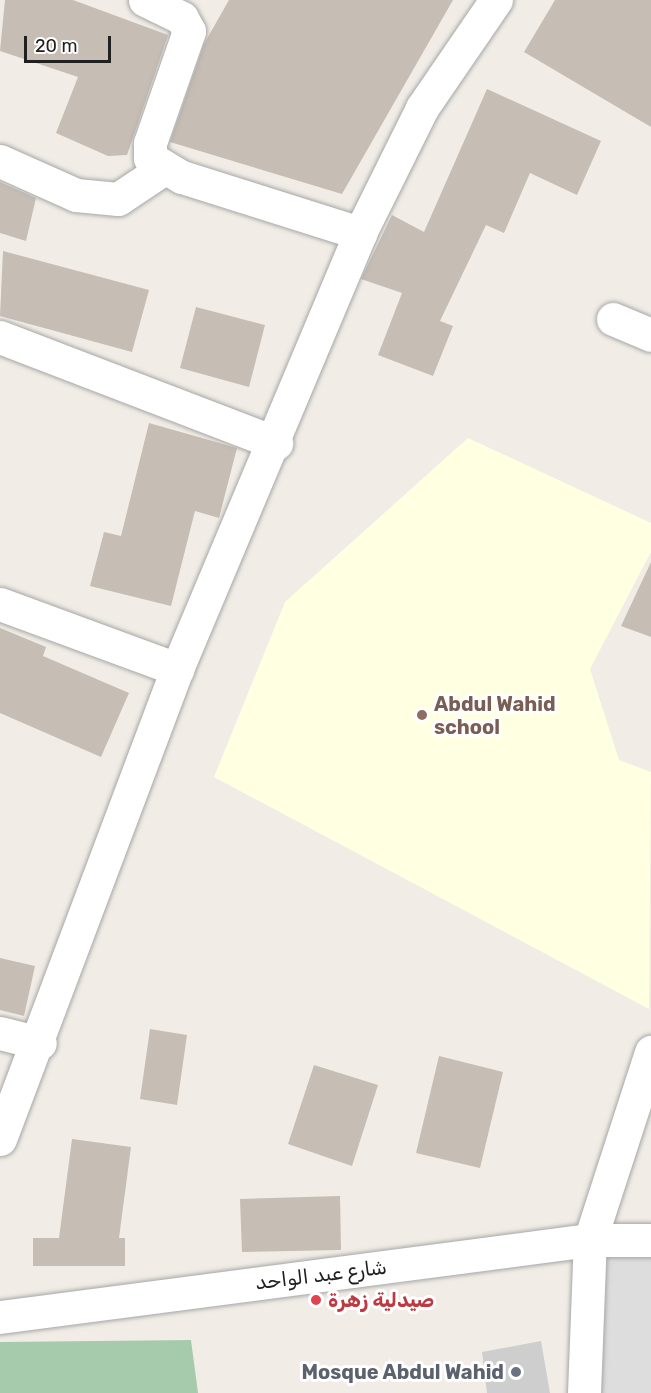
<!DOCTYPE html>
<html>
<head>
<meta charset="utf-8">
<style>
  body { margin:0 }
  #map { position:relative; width:651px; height:1393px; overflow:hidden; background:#f1ede6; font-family:Rubik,"Noto Naskh Arabic",sans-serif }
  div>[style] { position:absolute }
  .residential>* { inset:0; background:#dedddd }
  .education>* { inset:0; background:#ffffe1 }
  .religious>* { inset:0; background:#cecece }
  .cemetery>* { inset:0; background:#a6cbac }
  .building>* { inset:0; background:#c6bdb5 }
  .roads { filter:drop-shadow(0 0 2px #a7a7a7) drop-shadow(0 0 2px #a7a7a7) }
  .minor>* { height:33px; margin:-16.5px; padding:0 16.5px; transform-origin:16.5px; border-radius:16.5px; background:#fff }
  .dots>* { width:16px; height:16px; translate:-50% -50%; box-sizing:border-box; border:3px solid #fff; border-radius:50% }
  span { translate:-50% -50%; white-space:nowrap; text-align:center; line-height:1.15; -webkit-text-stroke:6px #fff; paint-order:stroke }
  .education-label { font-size:20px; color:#785e54; font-weight:700 }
  .left { translate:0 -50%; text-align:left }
  .street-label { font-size:20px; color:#202020 }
  .health-label { font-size:20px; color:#be3a42; font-weight:700 }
  .worship-label { font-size:20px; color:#5b616d; font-weight:700 }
  .right { translate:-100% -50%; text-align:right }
  .scale { position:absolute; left:24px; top:36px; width:87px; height:27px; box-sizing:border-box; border:3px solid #202020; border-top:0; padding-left:8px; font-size:18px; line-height:21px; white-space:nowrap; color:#202020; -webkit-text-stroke:4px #fff; paint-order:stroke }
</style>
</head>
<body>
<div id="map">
  <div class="residential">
    <i style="clip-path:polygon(651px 1243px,651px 1393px,589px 1393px,594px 1244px)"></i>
  </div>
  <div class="education">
    <i style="clip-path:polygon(468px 438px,651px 523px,651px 552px,590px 669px,619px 760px,651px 772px,649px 1009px,214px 777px,285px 602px)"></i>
  </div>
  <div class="religious">
    <i style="clip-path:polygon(541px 1341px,550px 1393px,487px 1393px,482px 1352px)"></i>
  </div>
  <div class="cemetery">
    <i style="clip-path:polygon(191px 1340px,198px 1393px,0 1393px,0 1342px)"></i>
  </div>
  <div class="building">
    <i style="clip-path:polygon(5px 0,73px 0,168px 35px,127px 155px,108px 156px,56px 133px,78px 77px,0 51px)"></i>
    <i style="clip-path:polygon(229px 0,453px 0,342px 194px,170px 142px,204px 44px)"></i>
    <i style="clip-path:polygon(555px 0,651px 0,651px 127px,524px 52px)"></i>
    <i style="clip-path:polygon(487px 89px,601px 141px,577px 195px,530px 173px,504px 233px,486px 225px,440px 321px,453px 326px,433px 376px,378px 355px,402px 293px,361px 279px,392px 215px,424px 232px)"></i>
    <i style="clip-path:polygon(0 182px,36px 198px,26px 241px,0 233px)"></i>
    <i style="clip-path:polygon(3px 251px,149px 290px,132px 352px,0 316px)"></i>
    <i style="clip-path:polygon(196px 307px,265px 325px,249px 387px,180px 368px)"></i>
    <i style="clip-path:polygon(149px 423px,237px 448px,219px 518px,195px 511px,171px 606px,90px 586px,104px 532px,121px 536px)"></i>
    <i style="clip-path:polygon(651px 562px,651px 637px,621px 626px)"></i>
    <i style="clip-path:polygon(0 628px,46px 647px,43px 656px,129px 693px,101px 757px,0 713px)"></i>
    <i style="clip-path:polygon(0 958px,35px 966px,24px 1016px,0 1010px)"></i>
    <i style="clip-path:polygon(150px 1029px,187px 1035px,177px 1105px,140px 1099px)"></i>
    <i style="clip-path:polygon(439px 1056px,503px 1072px,480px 1168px,416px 1153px)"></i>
    <i style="clip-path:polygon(314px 1065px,378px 1085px,352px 1166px,288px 1144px)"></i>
    <i style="clip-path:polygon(72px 1139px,131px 1147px,119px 1238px,125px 1238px,125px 1266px,33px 1266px,33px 1238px,59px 1238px)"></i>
    <i style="clip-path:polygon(340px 1196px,341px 1250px,242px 1252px,240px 1199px)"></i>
  </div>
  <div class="roads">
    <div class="minor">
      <i style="left:145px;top:0;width:41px;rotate:25.9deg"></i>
      <i style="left:182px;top:18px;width:15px;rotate:62deg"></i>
      <i style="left:189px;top:31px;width:119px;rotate:109.2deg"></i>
      <i style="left:150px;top:143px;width:15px;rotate:90deg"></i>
      <i style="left:150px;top:158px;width:37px;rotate:31deg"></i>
      <i style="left:182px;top:177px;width:187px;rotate:17.5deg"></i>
      <i style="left:0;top:161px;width:83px;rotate:24.1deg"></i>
      <i style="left:76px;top:195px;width:42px;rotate:5.4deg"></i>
      <i style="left:118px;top:199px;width:54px;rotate:-33.7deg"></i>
      <i style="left:613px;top:319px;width:41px;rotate:22.8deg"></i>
      <i style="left:0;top:337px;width:296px;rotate:21deg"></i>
      <i style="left:0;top:604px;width:189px;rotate:20.2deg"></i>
      <i style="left:0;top:1033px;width:41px;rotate:14deg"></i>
      <i style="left:0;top:1139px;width:502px;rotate:-69.36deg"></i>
      <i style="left:177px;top:669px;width:473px;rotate:-67.2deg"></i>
      <i style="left:360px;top:233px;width:140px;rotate:-63.6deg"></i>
      <i style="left:422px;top:108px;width:131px;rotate:-55.6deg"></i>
      <i style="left:0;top:1317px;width:595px;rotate:-7.44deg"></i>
      <i style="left:590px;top:1240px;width:61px"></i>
      <i style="left:584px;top:1393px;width:153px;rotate:-87.8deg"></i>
      <i style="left:590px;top:1240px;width:198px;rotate:-72deg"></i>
    </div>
  </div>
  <div class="dots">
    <i style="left:422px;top:715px;background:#8d6e63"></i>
    <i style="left:316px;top:1300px;background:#e0444e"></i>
    <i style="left:516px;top:1372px;background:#6b7280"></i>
  </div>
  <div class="education-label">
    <span class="left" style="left:434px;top:716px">Abdul Wahid<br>school</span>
  </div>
  <div class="street-label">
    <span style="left:321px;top:1275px;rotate:-7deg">شارع عبد الواحد</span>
  </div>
  <div class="health-label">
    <span class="left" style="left:328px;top:1300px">صيدلية زهرة</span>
  </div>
  <div class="worship-label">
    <span class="right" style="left:504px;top:1372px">Mosque Abdul Wahid</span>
  </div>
  <div class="scale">20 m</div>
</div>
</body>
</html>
